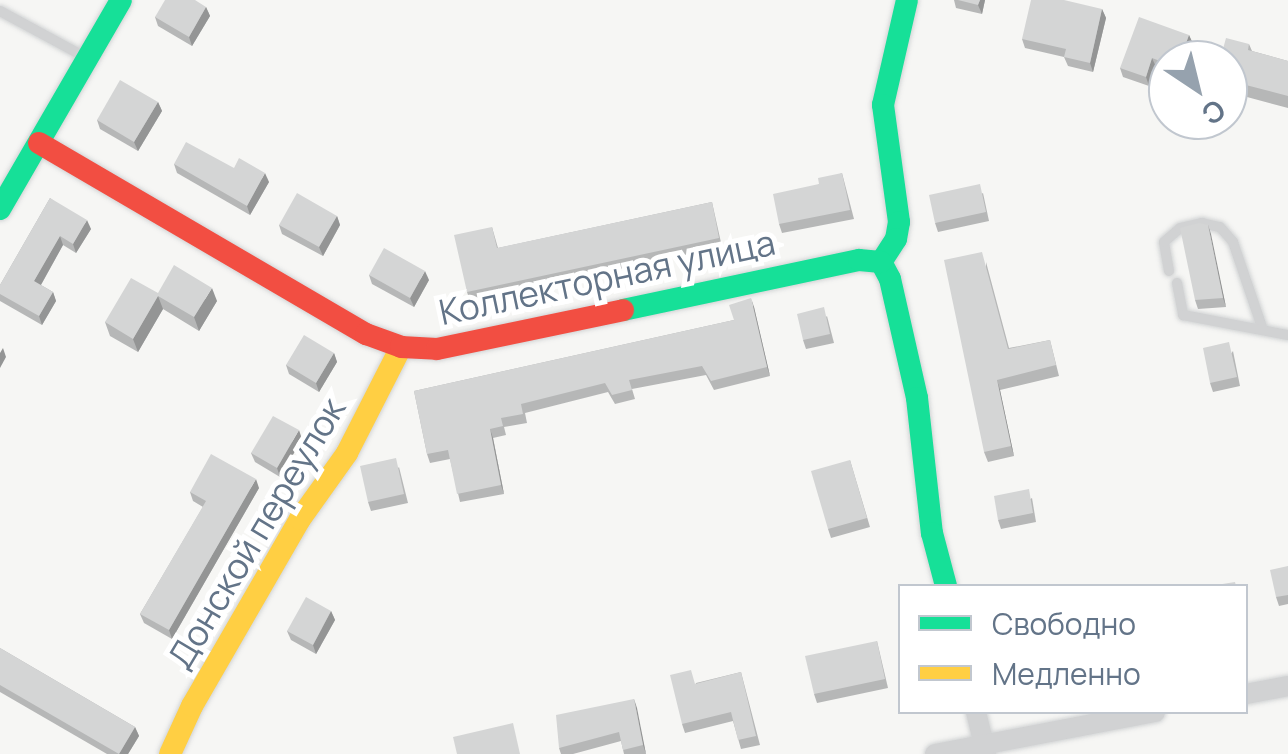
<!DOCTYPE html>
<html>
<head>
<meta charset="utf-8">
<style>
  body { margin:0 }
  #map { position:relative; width:1288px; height:754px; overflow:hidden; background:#f6f6f4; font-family:Manrope,sans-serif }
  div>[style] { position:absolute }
  .roads { filter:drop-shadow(0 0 2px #d2d4d5) drop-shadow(0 0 2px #d2d4d5) }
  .lane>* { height:10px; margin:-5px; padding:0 5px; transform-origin:5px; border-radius:5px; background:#d1d2d3 }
  .street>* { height:20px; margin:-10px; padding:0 10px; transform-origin:10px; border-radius:10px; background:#d1d2d3 }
  .fast>* { height:22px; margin:-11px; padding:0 11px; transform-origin:11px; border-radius:11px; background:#16e098 }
  .slow>* { height:22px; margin:-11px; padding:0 11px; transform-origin:11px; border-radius:11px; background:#ffcf43 }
  .jam>* { height:22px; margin:-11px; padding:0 11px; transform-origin:11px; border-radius:11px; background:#f24e42 }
  .wall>* { inset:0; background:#b6b7b7 }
  .shaded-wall>* { inset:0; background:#949595 }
  .building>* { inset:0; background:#d4d5d5 }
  span { translate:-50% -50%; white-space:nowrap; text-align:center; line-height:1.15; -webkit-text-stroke:10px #fff; paint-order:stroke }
  .street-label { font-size:35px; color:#637488 }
  .legend { position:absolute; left:898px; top:584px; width:350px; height:130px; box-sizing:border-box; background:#fff; border:2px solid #c1c7cf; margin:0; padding:12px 18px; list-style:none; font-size:30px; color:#637488 }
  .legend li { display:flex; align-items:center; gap:20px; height:50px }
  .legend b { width:50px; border:2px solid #c1c7cf }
  .north { position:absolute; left:1148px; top:40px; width:100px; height:100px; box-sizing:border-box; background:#fff; border:2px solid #c1c7cf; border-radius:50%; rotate:145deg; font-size:28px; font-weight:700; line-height:40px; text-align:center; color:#637488 }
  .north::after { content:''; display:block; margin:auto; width:35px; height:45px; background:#96a2ae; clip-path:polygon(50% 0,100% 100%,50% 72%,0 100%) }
</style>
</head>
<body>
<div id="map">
  <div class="roads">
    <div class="lane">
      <i style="left:0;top:11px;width:99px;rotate:28.4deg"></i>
      <i style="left:1169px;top:271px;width:29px;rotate:-100deg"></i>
      <i style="left:1164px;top:242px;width:21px;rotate:-41deg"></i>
      <i style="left:1180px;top:228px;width:23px;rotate:-13deg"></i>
      <i style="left:1202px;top:223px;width:18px;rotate:13deg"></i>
      <i style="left:1220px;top:227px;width:20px;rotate:49deg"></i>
      <i style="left:1233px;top:242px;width:90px;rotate:71.2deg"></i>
      <i style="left:1177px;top:283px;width:33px;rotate:79deg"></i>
      <i style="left:1183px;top:315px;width:107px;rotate:10.8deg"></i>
    </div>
    <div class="street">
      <i style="left:1246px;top:694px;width:43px;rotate:-10.8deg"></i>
      <i style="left:976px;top:712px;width:42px;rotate:76.3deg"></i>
      <i style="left:935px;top:754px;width:224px;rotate:-10.8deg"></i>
    </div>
    <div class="fast">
      <i style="left:907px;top:0;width:108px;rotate:102.9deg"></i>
      <i style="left:883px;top:105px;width:118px;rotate:82.2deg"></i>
      <i style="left:899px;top:222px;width:17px;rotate:100deg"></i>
      <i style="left:896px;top:239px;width:27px;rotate:123deg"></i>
      <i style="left:881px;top:262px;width:19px;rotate:62deg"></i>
      <i style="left:890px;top:279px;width:122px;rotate:77.2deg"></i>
      <i style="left:917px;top:398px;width:136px;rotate:83.7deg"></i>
      <i style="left:932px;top:533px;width:55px;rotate:75.2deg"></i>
      <i style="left:0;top:209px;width:241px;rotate:-59.9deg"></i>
      <i style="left:623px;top:310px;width:241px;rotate:-12deg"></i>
      <i style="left:859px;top:260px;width:22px;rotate:5deg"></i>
    </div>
    <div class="slow">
      <i style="left:170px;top:754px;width:53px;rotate:-65.4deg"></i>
      <i style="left:192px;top:706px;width:216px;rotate:-60deg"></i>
      <i style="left:300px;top:519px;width:81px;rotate:-54.5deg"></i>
      <i style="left:347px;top:453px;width:119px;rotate:-63deg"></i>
    </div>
    <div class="jam">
      <i style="left:39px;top:143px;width:379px;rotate:30.3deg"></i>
      <i style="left:366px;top:334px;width:37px;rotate:20deg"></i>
      <i style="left:401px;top:347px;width:36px;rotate:3deg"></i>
      <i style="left:437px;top:349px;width:190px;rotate:-11.8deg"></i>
    </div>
  </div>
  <div class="wall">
    <i style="clip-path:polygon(954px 0,985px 0,982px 14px,956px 8px)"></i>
    <i style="clip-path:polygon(206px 7px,210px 16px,192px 46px,158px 26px,155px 17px)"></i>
    <i style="clip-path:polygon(1102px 9px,1106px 18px,1093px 72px,1068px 66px,1064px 57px,1025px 48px,1022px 39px)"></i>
    <i style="clip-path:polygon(1189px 35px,1193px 44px,1187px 60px,1168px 60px,1168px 72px,1156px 67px,1149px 86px,1123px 77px,1120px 68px)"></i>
    <i style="clip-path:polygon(1249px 44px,1252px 51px,1288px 61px,1288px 108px,1247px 97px,1245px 92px,1228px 88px,1228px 60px)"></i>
    <i style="clip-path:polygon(158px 102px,162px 111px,138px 151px,100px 129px,97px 120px)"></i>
    <i style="clip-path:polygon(174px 164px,234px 168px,269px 182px,250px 215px,177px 173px)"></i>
    <i style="clip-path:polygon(842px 173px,854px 219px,782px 233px,779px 224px,819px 184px)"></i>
    <i style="clip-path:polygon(983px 193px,989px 221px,938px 232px,935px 223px)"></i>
    <i style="clip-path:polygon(50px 198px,91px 229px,76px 253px,63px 245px,41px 285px,53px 292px,56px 301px,42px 325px,0 301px,0 285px)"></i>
    <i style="clip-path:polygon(712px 202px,722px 247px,470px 301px,467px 292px,492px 227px,498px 248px)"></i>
    <i style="clip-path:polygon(337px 216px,340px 225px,323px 256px,282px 234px,279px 225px)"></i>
    <i style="clip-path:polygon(1208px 225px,1226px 307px,1198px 309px,1195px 300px)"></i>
    <i style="clip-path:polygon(986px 262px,1009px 348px,1050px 340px,1059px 376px,1000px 390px,1014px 456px,988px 462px,984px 452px)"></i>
    <i style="clip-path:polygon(369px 275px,429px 280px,414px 307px,372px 284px)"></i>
    <i style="clip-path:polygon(158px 293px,217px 301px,199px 331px,163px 309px,138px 352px,110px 336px,105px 322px)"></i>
    <i style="clip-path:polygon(754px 307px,770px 376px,714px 390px,706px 375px,632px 389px,635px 399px,615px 404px,608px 392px,525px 413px,527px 423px,504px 427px,506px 435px,493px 438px,504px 494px,460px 502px,450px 459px,430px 463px,427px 454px,414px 391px,734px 320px)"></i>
    <i style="clip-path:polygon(827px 316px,834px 343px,806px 349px,803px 340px)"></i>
    <i style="clip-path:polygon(1233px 351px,1240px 386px,1213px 392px,1210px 383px)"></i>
    <i style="clip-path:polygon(334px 353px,337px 362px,319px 392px,289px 374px,286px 365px)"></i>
    <i style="clip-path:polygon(302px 439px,280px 477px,255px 462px,251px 453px)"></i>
    <i style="clip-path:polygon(850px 460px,870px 527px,831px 538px,828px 529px)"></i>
    <i style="clip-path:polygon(399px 467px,408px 503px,371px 511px,368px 502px)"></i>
    <i style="clip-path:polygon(259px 488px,172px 639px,144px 623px,140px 614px,203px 507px,193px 501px,190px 492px)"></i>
    <i style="clip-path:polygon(1032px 498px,1036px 522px,1001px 529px,998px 520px)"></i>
    <i style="clip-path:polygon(1288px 566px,1288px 604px,1279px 606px,1276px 597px)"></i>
    <i style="clip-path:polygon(331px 611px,335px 620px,316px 654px,291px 640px,287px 631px)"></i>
    <i style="clip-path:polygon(877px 641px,888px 688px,817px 703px,814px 694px)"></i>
    <i style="clip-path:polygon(0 648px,135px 727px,139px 736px,128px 754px,107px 754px,0 692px)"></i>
    <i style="clip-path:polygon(741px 672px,760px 745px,741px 749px,733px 721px,685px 733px,682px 724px,696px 683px)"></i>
    <i style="clip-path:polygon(634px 699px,646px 754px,624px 754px,621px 741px,573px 754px,561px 754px,559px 748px)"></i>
  </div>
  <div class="shaded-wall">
    <i style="clip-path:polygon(980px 0,985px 0,982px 14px,978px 5px)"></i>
    <i style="clip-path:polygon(206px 7px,210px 16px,192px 46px,189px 37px)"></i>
    <i style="clip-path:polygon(1102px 9px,1106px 18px,1093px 72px,1090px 63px)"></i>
    <i style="clip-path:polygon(1189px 35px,1193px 44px,1187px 60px,1180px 60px)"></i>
    <i style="clip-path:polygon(1152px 58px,1156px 67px,1149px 86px,1146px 77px)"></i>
    <i style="clip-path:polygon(158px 102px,162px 111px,138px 151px,134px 142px)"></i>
    <i style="clip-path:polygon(265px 173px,269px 182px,250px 215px,247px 206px)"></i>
    <i style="clip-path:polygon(337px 216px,340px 225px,323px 256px,319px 247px)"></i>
    <i style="clip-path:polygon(87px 220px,91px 229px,76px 253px,73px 244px)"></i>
    <i style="clip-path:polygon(1208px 225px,1211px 234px,1226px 307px,1223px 298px)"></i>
    <i style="clip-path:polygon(60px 236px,63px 245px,38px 290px,34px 281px)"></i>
    <i style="clip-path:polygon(425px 271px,429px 280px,414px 307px,410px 298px)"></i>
    <i style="clip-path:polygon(212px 288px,217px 301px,199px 331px,194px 317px)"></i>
    <i style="clip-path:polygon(53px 292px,56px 301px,42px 325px,39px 316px)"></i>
    <i style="clip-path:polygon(158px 296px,163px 309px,138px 352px,133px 339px)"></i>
    <i style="clip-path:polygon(751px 298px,754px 307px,770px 376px,767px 367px)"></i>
    <i style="clip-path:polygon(3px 348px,6px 357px,0 368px,0 353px)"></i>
    <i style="clip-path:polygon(334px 353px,337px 362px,319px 392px,316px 383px)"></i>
    <i style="clip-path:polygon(997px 380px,1000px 390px,1014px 456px,1011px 446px)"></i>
    <i style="clip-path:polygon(490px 429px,493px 438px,504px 494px,501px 485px)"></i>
    <i style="clip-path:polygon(299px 430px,302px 439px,280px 477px,277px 468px)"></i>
    <i style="clip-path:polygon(256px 479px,259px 488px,172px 639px,169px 630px)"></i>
    <i style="clip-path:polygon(331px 611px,335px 620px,316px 654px,313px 645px)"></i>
    <i style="clip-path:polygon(634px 699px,637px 708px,646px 754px,643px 745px)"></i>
    <i style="clip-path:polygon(135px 727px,139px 736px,128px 754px,119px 754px)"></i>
  </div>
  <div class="building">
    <i style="clip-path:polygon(165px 0,195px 0,206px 7px,189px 37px,155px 17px)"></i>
    <i style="clip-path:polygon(958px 0,980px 0,978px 5px)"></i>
    <i style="clip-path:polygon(1031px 0,1064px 0,1102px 9px,1090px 63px,1064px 57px,1066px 49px,1022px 39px)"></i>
    <i style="clip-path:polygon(1139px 17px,1189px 35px,1180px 60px,1168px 60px,1168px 64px,1152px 58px,1146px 77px,1120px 68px)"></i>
    <i style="clip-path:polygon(1226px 38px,1249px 44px,1248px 50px,1288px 61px,1288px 96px,1242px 84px,1243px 80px,1228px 76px,1228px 60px,1220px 60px)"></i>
    <i style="clip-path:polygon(120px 80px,158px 102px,134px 142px,97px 120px)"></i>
    <i style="clip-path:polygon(186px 142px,234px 168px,239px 158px,265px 173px,247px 206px,174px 164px)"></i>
    <i style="clip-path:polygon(842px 173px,850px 210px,779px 224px,773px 194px,819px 184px,818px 178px)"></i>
    <i style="clip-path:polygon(980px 184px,986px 212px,935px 223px,929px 195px)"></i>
    <i style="clip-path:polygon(297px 193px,337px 216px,319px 247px,279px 225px)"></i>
    <i style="clip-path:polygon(50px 198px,87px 220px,73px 244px,60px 236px,34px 281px,53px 292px,39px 316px,0 294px,0 285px)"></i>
    <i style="clip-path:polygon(712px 202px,719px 238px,467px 292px,454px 235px,492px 227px,497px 248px)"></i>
    <i style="clip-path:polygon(1199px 223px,1208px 225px,1223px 298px,1195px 300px,1180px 228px)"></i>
    <i style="clip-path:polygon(384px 248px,425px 271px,410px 298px,369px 275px)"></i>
    <i style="clip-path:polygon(982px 252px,1008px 349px,1050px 340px,1056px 365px,997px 380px,1011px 446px,984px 452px,944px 260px)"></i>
    <i style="clip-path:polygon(174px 265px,212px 288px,194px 317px,158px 296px,133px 339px,105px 322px,131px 278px,158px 293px)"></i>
    <i style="clip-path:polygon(751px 298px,767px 367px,711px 381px,702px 366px,629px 380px,632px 390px,612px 395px,605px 383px,521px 404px,523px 414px,501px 418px,503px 426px,490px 429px,501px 485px,457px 494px,448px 450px,427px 454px,414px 391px,734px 320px,729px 305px)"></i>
    <i style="clip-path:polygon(824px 307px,830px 334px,803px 340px,797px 314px)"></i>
    <i style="clip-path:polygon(304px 335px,334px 353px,316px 383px,286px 365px)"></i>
    <i style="clip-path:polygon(1229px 342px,1237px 377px,1210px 383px,1203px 348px)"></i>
    <i style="clip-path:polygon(273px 416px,299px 430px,277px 468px,251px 453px)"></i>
    <i style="clip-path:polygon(211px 454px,256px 479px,169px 630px,140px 614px,206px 501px,190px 492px)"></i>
    <i style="clip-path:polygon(396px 458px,404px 494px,368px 502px,360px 466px)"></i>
    <i style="clip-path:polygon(850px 460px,867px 518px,828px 529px,811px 471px)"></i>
    <i style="clip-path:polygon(1029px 489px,1033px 513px,998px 520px,994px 496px)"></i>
    <i style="clip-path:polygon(1288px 566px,1288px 595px,1276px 597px,1270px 570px)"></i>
    <i style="clip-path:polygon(1235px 582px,1236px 586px,1210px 586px)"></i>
    <i style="clip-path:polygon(306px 597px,331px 611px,313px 645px,287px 631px)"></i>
    <i style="clip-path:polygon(877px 641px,885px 679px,814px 694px,805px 656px)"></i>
    <i style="clip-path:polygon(0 648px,135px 727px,119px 754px,0 685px)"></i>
    <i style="clip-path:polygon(691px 670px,695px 684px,741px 672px,756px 736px,738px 740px,731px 712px,682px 724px,670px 675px)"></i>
    <i style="clip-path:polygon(634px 699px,643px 745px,623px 750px,619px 732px,559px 748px,556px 715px)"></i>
    <i style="clip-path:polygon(513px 723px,520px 754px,457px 754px,453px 737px)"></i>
  </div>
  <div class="street-label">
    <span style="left:607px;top:277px;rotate:-12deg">Коллекторная улица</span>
    <span style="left:256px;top:533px;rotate:-59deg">Донской переулок</span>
  </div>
  <ul class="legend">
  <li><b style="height:12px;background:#16e098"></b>Свободно</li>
  <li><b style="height:12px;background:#ffcf43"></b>Медленно</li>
  </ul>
  <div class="north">С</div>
</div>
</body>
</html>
